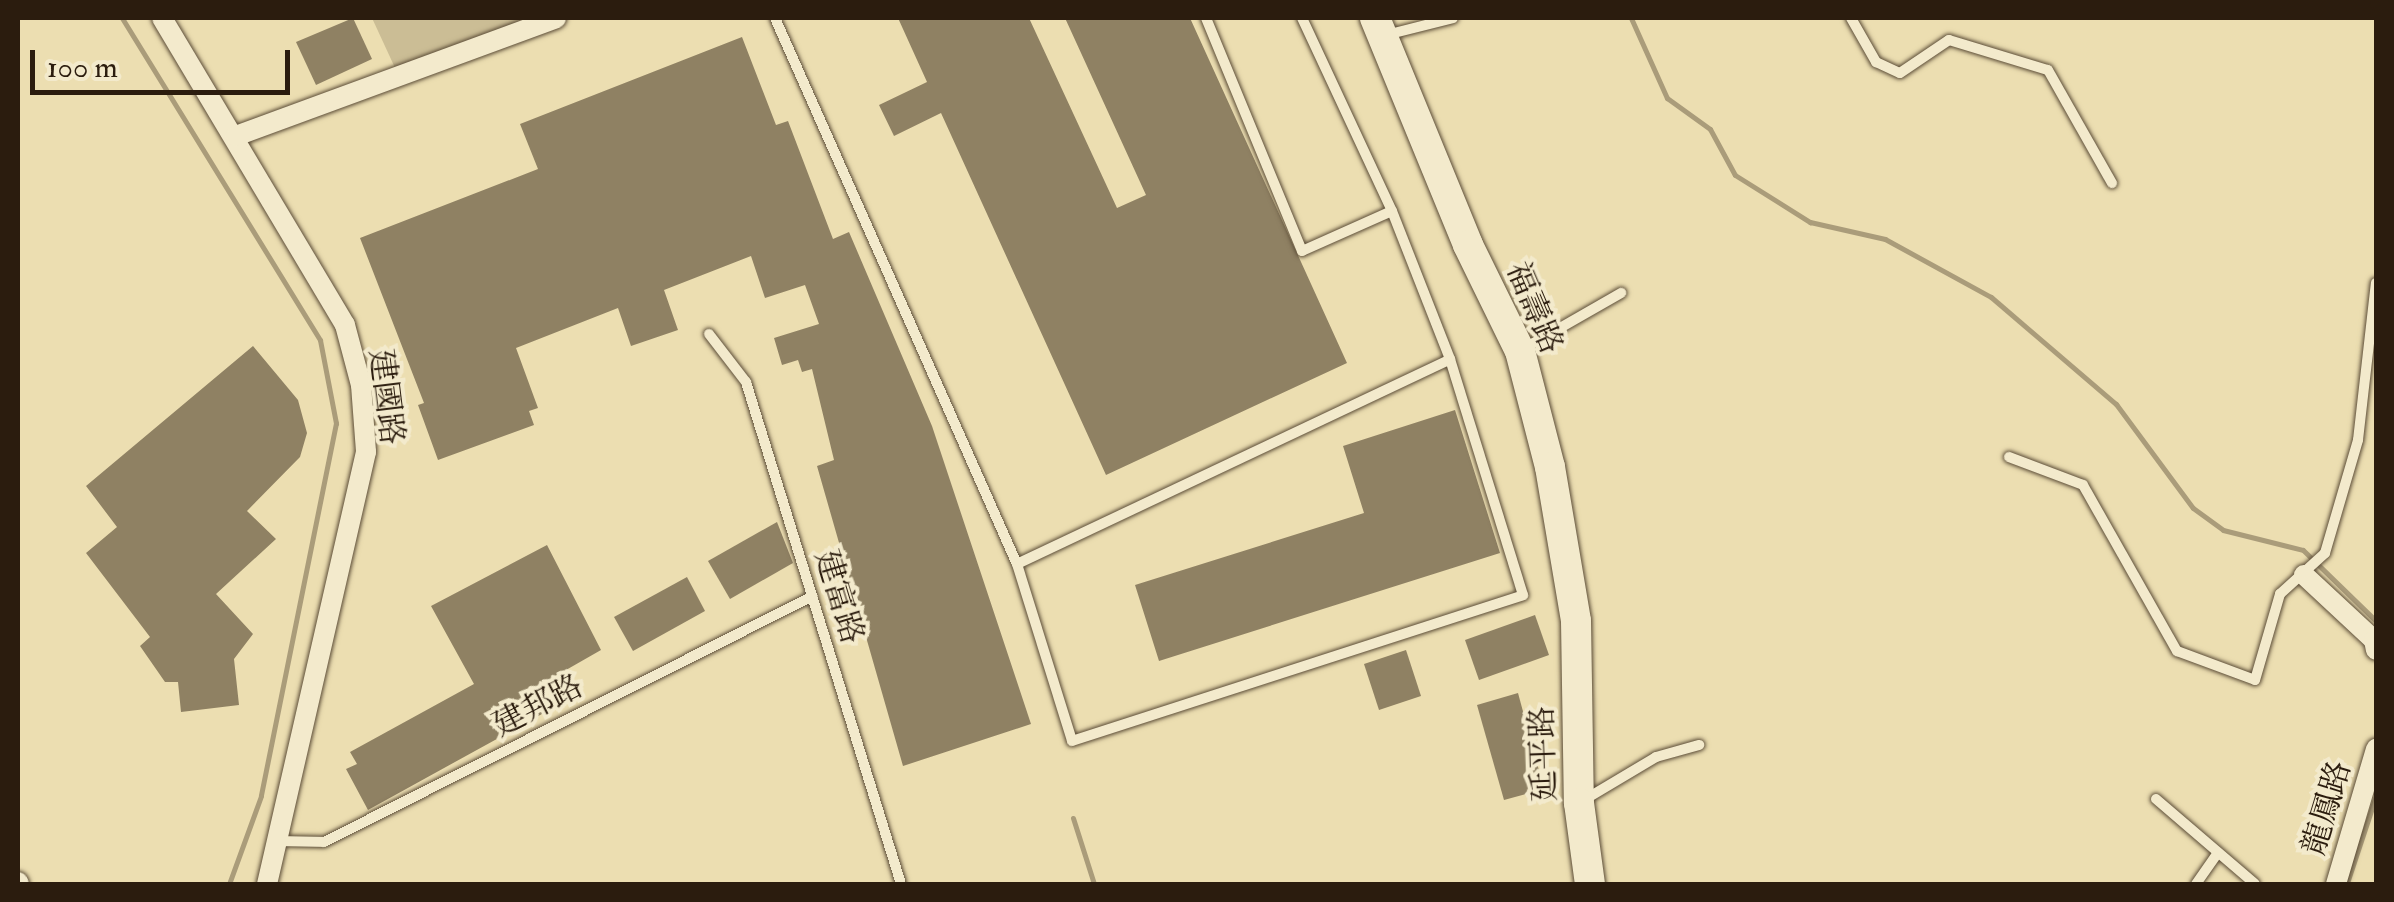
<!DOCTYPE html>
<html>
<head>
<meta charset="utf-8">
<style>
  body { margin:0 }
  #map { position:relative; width:2394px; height:902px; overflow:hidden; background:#ecdeb1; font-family:"IM FELL Double Pica","Noto Serif TC",serif }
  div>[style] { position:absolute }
  .green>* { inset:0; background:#cbbd95 }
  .stream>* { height:5px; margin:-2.5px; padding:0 2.5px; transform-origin:2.5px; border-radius:2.5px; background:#aa9c7a }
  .building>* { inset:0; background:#8f8163 }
  .roads { filter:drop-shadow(0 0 2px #5b4c37) drop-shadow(0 0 2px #5b4c37) }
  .lane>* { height:10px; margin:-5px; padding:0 5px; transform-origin:5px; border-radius:5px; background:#f3eacc }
  .street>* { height:20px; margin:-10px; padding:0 10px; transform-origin:10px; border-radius:10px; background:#f3eacc }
  .secondary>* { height:30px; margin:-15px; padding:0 15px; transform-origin:15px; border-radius:15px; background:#f3eacc }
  span { translate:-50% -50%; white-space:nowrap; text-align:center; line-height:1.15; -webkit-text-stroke:8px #f3eacc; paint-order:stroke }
  .street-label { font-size:32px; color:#2b1c0e }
  .frame { position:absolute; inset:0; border:20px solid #2b1c0e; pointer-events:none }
  .scale { position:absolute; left:30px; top:50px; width:260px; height:45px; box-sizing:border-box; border:5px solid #2b1c0e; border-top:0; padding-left:12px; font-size:30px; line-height:35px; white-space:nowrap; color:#2b1c0e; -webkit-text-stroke:8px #f3eacc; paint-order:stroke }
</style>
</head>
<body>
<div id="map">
  <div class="green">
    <i style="clip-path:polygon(372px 18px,532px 18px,396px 70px)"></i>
  </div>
  <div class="stream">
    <i style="left:122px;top:18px;width:378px;rotate:58.4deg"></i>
    <i style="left:320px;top:340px;width:85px;rotate:79.1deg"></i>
    <i style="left:336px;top:423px;width:380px;rotate:101.4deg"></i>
    <i style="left:261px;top:796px;width:94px;rotate:110deg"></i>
    <i style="left:1631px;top:18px;width:88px;rotate:65.8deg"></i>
    <i style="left:1667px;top:98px;width:53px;rotate:35.8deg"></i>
    <i style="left:1710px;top:129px;width:52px;rotate:61.5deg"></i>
    <i style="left:1735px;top:175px;width:89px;rotate:32.1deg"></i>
    <i style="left:1810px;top:222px;width:77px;rotate:12.8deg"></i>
    <i style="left:1885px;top:239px;width:121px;rotate:28.7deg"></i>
    <i style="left:1991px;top:297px;width:165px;rotate:40.6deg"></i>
    <i style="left:2116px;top:404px;width:129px;rotate:53.5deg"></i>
    <i style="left:2193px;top:508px;width:37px;rotate:36deg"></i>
    <i style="left:2223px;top:530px;width:82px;rotate:14deg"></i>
    <i style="left:2303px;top:550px;width:102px;rotate:44.2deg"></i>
    <i style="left:1073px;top:818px;width:69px;rotate:72.3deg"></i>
    <i style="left:2347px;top:883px;width:92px;rotate:-71.6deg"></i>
  </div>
  <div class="building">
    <i style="clip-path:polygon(353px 18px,372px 59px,316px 85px,296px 42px)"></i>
    <i style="clip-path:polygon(898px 18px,1029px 18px,1117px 208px,1146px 195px,1065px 18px,1190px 18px,1347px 363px,1106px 475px,941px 113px,894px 136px,879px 105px,927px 82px)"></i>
    <i style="clip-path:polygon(742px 37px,776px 125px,788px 121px,833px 239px,849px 232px,932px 426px,1031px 724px,903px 766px,817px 466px,834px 460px,812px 369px,802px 372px,798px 360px,782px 365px,774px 338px,819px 324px,805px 285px,765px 298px,751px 256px,664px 290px,678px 330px,631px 346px,618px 308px,516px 348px,538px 408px,529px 411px,534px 425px,438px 460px,418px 405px,424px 403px,360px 238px,538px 169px,520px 124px)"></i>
    <i style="clip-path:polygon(253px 346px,298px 400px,307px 433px,300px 457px,247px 511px,276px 539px,216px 594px,253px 634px,234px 659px,239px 705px,181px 712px,178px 682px,165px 682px,140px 646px,150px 637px,86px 553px,117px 527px,86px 486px)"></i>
    <i style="clip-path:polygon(1455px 410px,1500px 553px,1159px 661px,1135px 585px,1364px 513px,1343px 446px)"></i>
    <i style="clip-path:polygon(777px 522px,793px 563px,730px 599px,708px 561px)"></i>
    <i style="clip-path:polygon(547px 545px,601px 650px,538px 686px,551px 709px,368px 810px,346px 769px,357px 764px,350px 752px,474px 684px,431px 606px)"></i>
    <i style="clip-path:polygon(687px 577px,705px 611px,633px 651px,614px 617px)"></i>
    <i style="clip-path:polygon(1535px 615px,1549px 655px,1479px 680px,1465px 640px)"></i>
    <i style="clip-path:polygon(1406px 650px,1421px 696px,1379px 710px,1364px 664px)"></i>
    <i style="clip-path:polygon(1518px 693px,1544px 789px,1504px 800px,1477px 705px)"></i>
  </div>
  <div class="roads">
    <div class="lane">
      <i style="left:775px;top:18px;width:597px;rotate:66.1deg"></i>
      <i style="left:1017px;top:564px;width:185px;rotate:72.7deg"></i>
      <i style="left:1072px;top:741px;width:474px;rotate:-17.9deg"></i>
      <i style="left:1523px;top:595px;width:247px;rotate:-107.2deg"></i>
      <i style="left:1450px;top:359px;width:159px;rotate:-111.4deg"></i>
      <i style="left:1392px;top:211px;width:213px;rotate:-115deg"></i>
      <i style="left:1206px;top:18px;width:252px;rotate:67.6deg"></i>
      <i style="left:1302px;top:251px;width:98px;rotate:-24deg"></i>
      <i style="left:1851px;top:18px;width:51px;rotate:60.4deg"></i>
      <i style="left:1876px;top:62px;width:26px;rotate:25deg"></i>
      <i style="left:1900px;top:73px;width:59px;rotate:-34deg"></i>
      <i style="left:1949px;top:40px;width:103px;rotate:16.9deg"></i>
      <i style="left:2048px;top:70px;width:130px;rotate:60.5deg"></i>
      <i style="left:1386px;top:35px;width:69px;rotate:-14.2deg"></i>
      <i style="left:709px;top:334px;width:61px;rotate:52.4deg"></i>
      <i style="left:746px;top:382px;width:525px;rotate:72.84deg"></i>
      <i style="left:1525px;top:348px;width:111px;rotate:-29.8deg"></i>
      <i style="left:2009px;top:457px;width:79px;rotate:20.7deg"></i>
      <i style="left:2083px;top:485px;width:191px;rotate:60.5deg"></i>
      <i style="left:2177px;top:651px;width:83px;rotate:20.4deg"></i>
      <i style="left:2255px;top:680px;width:90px;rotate:-73.8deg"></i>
      <i style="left:2280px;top:594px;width:61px;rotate:-42.3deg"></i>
      <i style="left:2325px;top:553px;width:118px;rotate:-73.7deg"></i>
      <i style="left:2358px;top:440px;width:158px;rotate:-83.5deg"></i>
      <i style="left:1017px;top:564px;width:479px;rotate:-25.3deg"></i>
      <i style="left:2156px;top:799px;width:130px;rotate:40.6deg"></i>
      <i style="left:1584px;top:800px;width:84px;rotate:-30.8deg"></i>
      <i style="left:1656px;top:757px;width:45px;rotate:-15.6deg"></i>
      <i style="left:281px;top:841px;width:43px;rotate:1.3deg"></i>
      <i style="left:324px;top:842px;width:547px;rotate:-26.71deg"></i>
      <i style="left:2196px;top:884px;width:38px;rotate:-55deg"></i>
    </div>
    <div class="street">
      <i style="left:162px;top:18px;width:357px;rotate:59.2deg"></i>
      <i style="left:345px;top:325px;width:62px;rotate:75.1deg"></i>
      <i style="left:361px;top:385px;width:67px;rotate:85.7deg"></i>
      <i style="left:366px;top:452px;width:443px;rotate:102.9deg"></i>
      <i style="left:236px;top:136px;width:341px;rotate:-20.2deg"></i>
      <i style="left:2304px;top:575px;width:96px;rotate:42.9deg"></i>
      <i style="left:2374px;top:640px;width:10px;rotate:79deg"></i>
      <i style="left:18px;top:882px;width:2px;rotate:63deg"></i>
      <i style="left:2336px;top:884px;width:141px;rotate:-73.5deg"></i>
    </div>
    <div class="secondary">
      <i style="left:1375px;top:18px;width:245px;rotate:67.7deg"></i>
      <i style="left:1468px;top:245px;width:118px;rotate:63.9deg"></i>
      <i style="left:1520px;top:351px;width:120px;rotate:75.5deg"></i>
      <i style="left:1550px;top:467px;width:156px;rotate:80.4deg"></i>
      <i style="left:1576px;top:621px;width:182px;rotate:89.1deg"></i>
      <i style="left:1579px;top:803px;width:82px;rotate:82.3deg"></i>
    </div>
  </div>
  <div class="street-label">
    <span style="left:1534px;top:308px;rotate:67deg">福壽路</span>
    <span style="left:386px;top:397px;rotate:83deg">建國路</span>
    <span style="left:839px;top:597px;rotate:73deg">建富路</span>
    <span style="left:538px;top:706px;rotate:-27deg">建邦路</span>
    <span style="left:1544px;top:754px;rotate:-92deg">延平路</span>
    <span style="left:2327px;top:808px;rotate:-73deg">龍鳳路</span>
  </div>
  <div class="frame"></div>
  <div class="scale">100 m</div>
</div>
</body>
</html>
